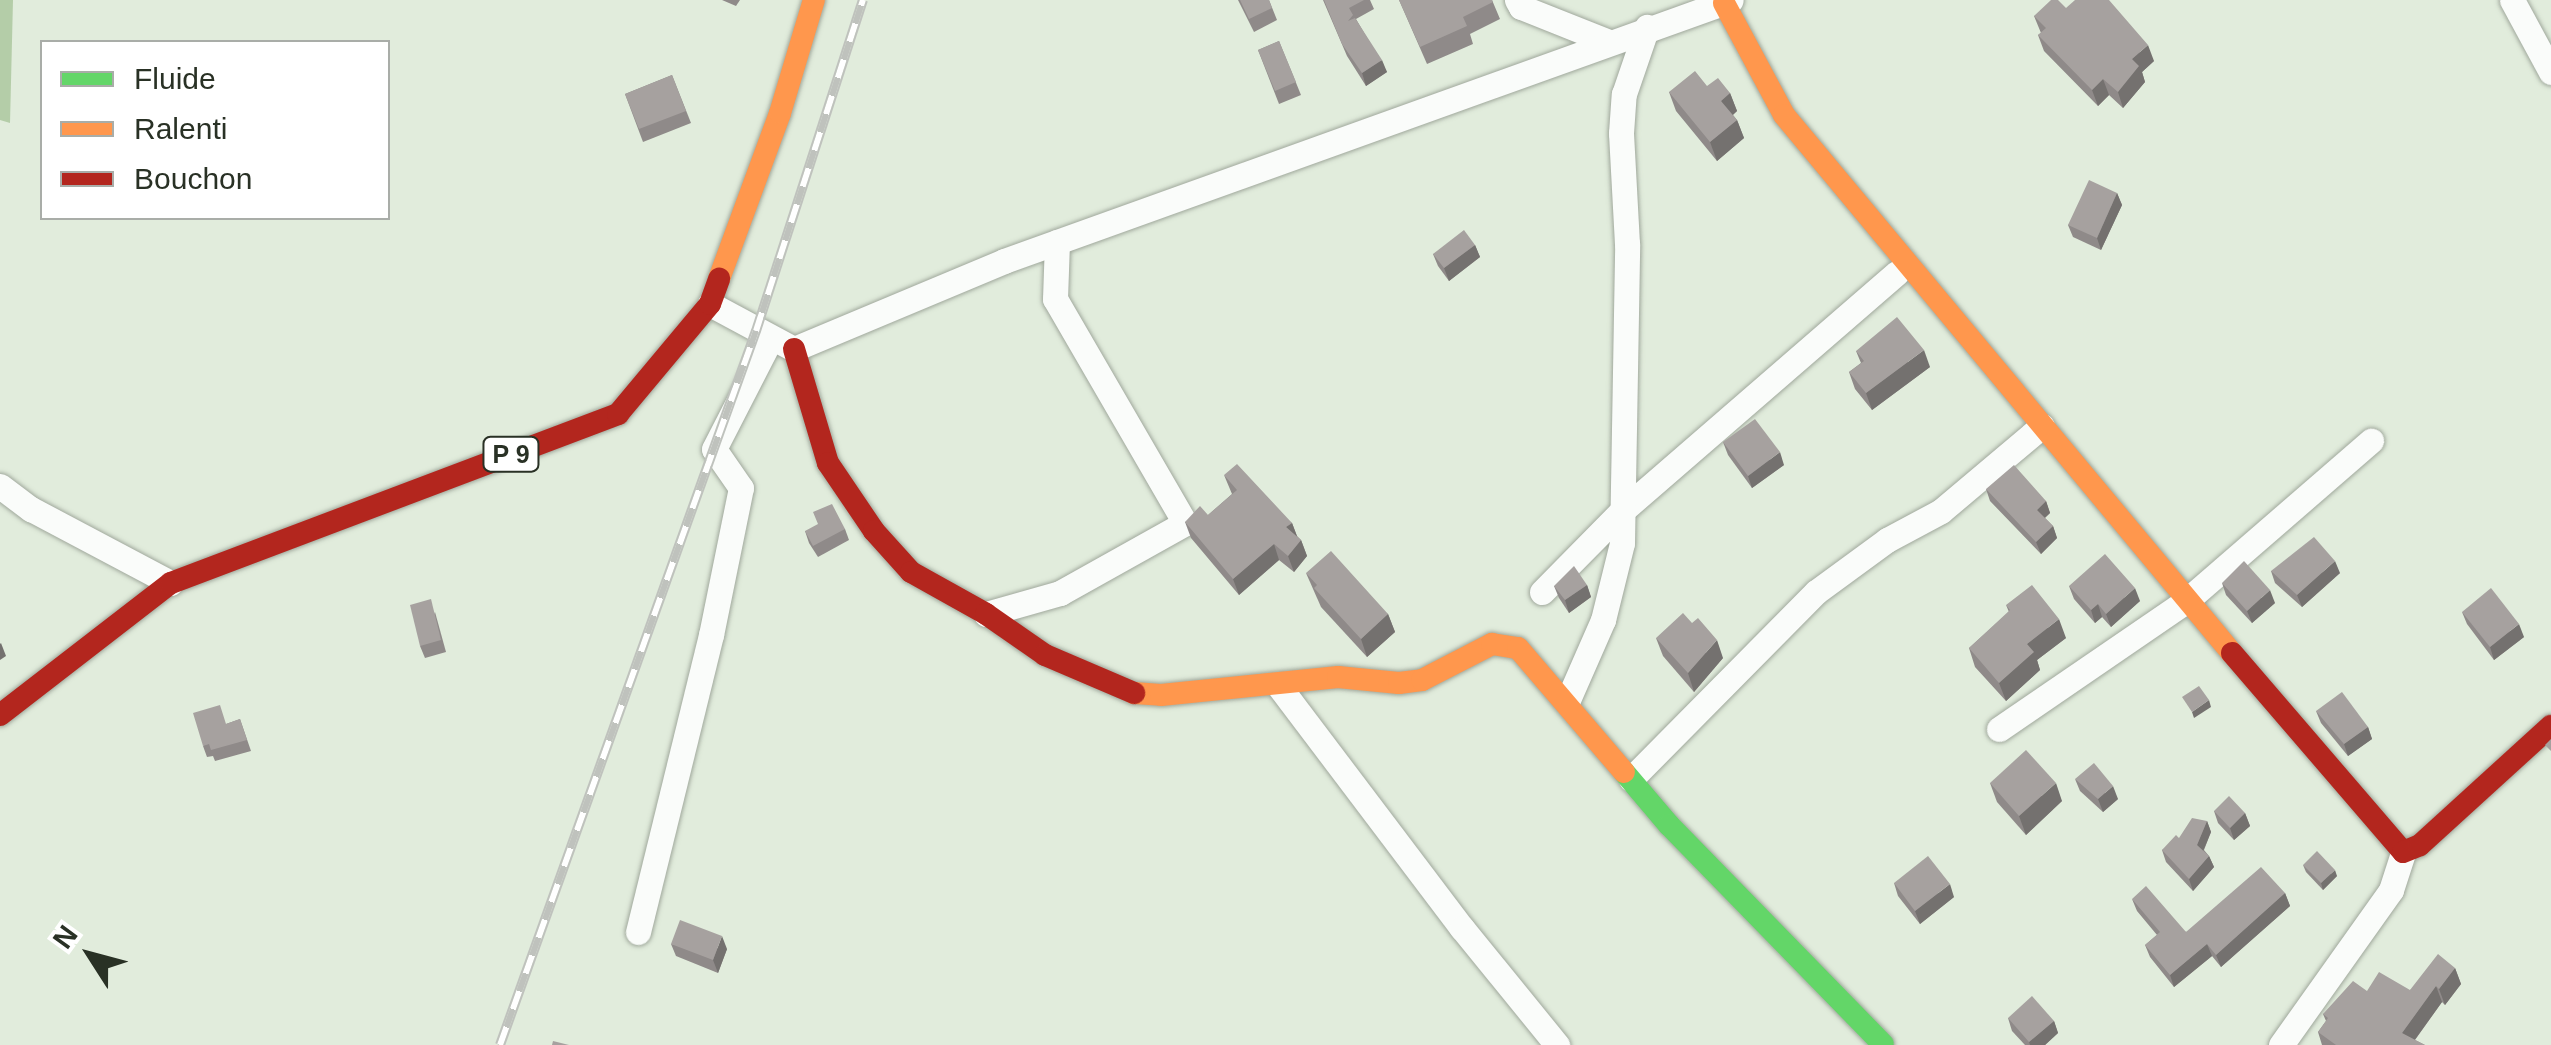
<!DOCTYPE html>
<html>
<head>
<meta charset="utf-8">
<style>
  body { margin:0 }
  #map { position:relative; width:2551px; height:1045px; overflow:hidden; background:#e1ecdc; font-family:Arial,sans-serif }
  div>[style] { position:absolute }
  .forest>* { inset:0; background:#b4cda8 }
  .roads { filter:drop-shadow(0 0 2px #a0a89c) drop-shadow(0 0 2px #a0a89c) }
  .street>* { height:25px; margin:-12.5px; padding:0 12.5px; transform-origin:12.5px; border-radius:12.5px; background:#fafcfa }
  .fast>* { height:22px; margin:-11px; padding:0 11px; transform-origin:11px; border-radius:11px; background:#63d668 }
  .slow>* { height:22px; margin:-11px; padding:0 11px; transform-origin:11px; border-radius:11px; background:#ff974d }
  .jam>* { height:22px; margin:-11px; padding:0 11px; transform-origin:11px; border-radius:11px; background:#b3261e }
  .rail>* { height:10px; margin-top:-5px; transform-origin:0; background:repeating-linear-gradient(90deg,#fff 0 19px,#bfc2bd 0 38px); box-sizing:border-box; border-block:2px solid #bfc2bd }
  .wall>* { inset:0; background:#8f8a89 }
  .shaded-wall>* { inset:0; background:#74716f }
  .building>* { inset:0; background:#a6a19f }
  span { translate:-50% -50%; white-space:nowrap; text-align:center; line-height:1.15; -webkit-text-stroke:10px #fff; paint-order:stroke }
  .shield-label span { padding:2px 8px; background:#fff; border:2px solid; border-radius:8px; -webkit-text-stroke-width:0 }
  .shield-label { font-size:25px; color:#293125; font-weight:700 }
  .legend { position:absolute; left:40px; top:40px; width:350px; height:180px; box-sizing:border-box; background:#fff; border:2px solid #a9ada8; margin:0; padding:12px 18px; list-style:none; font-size:30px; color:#293125 }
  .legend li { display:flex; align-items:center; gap:20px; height:50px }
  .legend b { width:50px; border:2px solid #a9ada8 }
  .north { position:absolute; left:40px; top:905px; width:100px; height:100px; -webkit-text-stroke:8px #fff; paint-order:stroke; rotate:306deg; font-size:28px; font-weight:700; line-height:40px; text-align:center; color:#293125 }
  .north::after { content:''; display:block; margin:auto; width:35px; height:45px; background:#293125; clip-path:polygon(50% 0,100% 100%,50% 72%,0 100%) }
</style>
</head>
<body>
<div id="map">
  <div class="forest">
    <i style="clip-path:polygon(0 0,13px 0,10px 123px,0 120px)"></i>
  </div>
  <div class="roads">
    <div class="street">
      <i style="left:1517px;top:0;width:8px;rotate:60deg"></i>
      <i style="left:1521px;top:7px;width:95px;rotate:21.7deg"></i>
      <i style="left:2512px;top:0;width:82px;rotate:61.6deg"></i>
      <i style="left:710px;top:304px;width:95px;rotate:28.2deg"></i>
      <i style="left:794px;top:349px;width:228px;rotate:-22.7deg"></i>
      <i style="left:1004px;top:261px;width:772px;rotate:-19.75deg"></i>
      <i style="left:0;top:486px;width:39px;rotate:37deg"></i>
      <i style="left:31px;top:509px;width:158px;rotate:27.9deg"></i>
      <i style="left:1542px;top:592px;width:115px;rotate:-45.4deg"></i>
      <i style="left:1623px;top:510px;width:362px;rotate:-40.9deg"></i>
      <i style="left:986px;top:614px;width:77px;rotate:-15.8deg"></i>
      <i style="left:1060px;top:593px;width:143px;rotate:-29.2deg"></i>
      <i style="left:1185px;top:523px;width:259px;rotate:-120.1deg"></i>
      <i style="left:1055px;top:299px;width:57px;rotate:-88deg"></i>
      <i style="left:1278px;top:685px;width:305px;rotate:52.9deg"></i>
      <i style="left:1462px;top:928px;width:151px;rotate:50.9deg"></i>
      <i style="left:1567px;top:702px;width:90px;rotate:-66.3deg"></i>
      <i style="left:1603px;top:620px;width:79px;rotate:-76.1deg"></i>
      <i style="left:1622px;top:543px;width:299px;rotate:-89deg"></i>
      <i style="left:1627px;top:244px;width:111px;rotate:-93.1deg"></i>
      <i style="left:1621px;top:133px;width:39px;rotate:-86deg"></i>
      <i style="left:1624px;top:94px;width:71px;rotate:-71.1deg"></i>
      <i style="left:1999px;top:729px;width:227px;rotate:-34.4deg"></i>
      <i style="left:2186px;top:601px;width:245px;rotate:-40.9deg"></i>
      <i style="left:1631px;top:779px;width:263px;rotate:-45.3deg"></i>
      <i style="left:1816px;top:592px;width:88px;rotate:-36.2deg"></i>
      <i style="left:1887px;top:540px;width:61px;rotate:-28.2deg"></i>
      <i style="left:1941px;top:511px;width:132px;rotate:-40.1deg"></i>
      <i style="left:638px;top:932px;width:306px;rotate:-76.2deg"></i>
      <i style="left:711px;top:635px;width:150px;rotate:-78.5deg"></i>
      <i style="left:741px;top:488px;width:47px;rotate:-124.7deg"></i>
      <i style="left:714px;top:449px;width:125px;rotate:-62.8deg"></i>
      <i style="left:2281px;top:1045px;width:190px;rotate:-54.6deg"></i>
      <i style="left:2391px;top:890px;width:40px;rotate:-72deg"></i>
    </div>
    <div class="fast">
      <i style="left:1624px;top:772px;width:70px;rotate:49.7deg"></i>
      <i style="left:1669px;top:825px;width:306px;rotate:45.7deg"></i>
    </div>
    <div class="slow">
      <i style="left:1724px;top:3px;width:127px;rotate:61.8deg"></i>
      <i style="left:1784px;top:115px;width:700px;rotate:50.22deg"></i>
      <i style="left:719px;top:279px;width:177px;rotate:-69.8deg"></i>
      <i style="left:780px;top:113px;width:118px;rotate:-73.3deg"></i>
      <i style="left:1134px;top:693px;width:27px;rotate:4deg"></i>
      <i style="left:1161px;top:695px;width:178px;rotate:-5.8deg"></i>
      <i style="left:1338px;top:677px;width:61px;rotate:5.6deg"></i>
      <i style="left:1399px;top:683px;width:23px;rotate:-7deg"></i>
      <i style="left:1422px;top:680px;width:79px;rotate:-27.2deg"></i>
      <i style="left:1492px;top:644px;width:26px;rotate:9deg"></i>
      <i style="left:1518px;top:648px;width:163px;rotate:49.5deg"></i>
    </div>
    <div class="jam">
      <i style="left:794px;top:349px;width:119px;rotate:73.4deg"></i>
      <i style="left:828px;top:463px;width:82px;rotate:55.9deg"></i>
      <i style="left:874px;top:531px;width:55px;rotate:47.9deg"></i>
      <i style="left:911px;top:572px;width:86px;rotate:29.2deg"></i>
      <i style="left:986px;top:614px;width:72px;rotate:34.8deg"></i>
      <i style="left:1045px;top:655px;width:97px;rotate:23.1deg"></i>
      <i style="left:2232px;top:653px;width:262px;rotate:49.3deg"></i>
      <i style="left:2403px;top:852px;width:18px;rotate:-22deg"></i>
      <i style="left:2420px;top:845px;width:177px;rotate:-42.3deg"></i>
      <i style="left:0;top:715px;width:216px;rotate:-37.7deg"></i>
      <i style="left:171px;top:583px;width:478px;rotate:-20.7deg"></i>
      <i style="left:618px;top:414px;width:143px;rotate:-50.1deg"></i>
      <i style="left:710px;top:304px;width:27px;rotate:-70deg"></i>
    </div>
  </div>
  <div class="rail">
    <i style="left:500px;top:1045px;width:759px;rotate:-70.28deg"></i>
    <i style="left:756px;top:331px;width:348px;rotate:-72.1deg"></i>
  </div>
  <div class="wall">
    <i style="clip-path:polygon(722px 0,740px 0,736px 6px)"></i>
    <i style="clip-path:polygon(1238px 0,1269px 0,1277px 20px,1254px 32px)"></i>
    <i style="clip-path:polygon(1323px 0,1370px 0,1374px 9px,1356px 19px,1387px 72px,1366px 86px,1347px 56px)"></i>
    <i style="clip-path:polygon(1399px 0,1492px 0,1500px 19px,1470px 34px,1473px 44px,1427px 64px)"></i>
    <i style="clip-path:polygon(2066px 8px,2154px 61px,2142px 72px,2145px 82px,2123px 108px,2109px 95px,2098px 106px,2044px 51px,2038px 35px,2041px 33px,2034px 16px)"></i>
    <i style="clip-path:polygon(1279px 41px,1301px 95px,1279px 104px,1258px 50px)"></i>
    <i style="clip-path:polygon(672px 75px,691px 123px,643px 142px,625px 94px)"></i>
    <i style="clip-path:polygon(1707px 86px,1730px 93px,1737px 111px,1733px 115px,1737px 120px,1744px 138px,1717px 161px,1676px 111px,1669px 92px)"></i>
    <i style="clip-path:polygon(2117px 193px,2122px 205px,2101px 250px,2073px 237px,2068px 225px)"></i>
    <i style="clip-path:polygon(1475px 245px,1480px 257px,1449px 281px,1438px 266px,1433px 254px)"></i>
    <i style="clip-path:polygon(1856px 351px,1930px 367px,1872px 410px,1855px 389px,1849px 372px,1861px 363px)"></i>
    <i style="clip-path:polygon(1723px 442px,1784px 465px,1752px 488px,1728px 455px)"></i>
    <i style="clip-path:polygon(1224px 475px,1292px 523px,1297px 536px,1301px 540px,1307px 556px,1294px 572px,1279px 560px,1239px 595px,1191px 538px,1185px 522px,1208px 515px,1232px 494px)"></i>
    <i style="clip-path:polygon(1986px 489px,2046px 501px,2050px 513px,2045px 518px,2053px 526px,2057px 538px,2041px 554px,1990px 501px)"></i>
    <i style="clip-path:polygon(845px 529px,849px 540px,818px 557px,809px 543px,805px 531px)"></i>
    <i style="clip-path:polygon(2271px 571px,2340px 573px,2302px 607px,2275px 583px)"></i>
    <i style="clip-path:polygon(1306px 573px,1388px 614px,1395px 632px,1367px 657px,1321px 607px)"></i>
    <i style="clip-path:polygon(2222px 583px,2275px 603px,2252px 623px,2226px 595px)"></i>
    <i style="clip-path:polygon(1587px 585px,1591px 597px,1569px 613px,1559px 598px,1554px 586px)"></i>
    <i style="clip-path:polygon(2069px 586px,2140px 601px,2111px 627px,2102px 617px,2095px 623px,2074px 599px)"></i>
    <i style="clip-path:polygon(2006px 605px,2066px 638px,2037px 660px,2040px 670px,2006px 701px,1975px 667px,1969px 648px,2009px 612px)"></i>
    <i style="clip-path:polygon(435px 612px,446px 652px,425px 658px,420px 646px)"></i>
    <i style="clip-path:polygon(2462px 612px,2524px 637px,2494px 660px,2467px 624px)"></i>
    <i style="clip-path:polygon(1656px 638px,1723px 658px,1694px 692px,1663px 656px)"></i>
    <i style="clip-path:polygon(2316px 711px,2368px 727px,2372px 739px,2348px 756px,2321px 723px)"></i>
    <i style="clip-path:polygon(240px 719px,251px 751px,215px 761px,213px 756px,207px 757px,203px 746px,226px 724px)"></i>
    <i style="clip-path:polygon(2075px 779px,2118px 799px,2103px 812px,2080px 791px)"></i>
    <i style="clip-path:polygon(1990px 783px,2062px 801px,2026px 835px,1997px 802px)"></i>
    <i style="clip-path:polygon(2214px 811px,2245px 813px,2250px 826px,2234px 840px,2218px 823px)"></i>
    <i style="clip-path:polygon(2207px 821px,2211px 832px,2204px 850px,2209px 856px,2214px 867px,2193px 891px,2166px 862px,2162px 850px)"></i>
    <i style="clip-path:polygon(2303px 865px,2337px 876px,2323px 890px,2306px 872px)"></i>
    <i style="clip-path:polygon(1894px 883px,1954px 897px,1920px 924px,1898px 896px)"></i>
    <i style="clip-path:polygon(2285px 893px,2290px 906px,2221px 967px,2212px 956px,2174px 987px,2150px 957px,2145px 945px,2157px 935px,2137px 911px,2132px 899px,2186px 932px)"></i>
    <i style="clip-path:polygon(671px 944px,727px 949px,718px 973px,676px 956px)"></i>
    <i style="clip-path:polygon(2455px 968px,2461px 984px,2445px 1005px,2442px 1002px,2415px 1040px,2425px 1045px,2322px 1045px,2318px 1032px,2326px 1021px,2323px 1014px,2367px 991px,2410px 990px)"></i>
    <i style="clip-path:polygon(2008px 1018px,2054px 1021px,2058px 1033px,2045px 1045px,2025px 1045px,2012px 1031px)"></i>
  </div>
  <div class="shaded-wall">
    <i style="clip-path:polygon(2148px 45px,2154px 61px,2142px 72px,2145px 82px,2123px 108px,2118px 92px,2132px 59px)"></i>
    <i style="clip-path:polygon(1382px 60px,1387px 72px,1366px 86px,1362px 73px)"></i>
    <i style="clip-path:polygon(2103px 79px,2109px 95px,2098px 106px,2092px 90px)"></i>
    <i style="clip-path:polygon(1730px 93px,1737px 111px,1728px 119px,1721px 101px)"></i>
    <i style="clip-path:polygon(1737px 120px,1744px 138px,1717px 161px,1710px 142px)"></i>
    <i style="clip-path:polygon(2117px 193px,2122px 205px,2101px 250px,2097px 238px)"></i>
    <i style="clip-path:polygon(1475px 245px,1480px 257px,1449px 281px,1444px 268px)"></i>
    <i style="clip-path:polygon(1924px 350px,1930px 367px,1872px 410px,1866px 393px)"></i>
    <i style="clip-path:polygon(1780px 452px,1784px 465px,1752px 488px,1748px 476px)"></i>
    <i style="clip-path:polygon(2046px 501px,2050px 513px,2041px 521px,2037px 510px)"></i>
    <i style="clip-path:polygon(1292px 523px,1298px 539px,1286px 527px)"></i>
    <i style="clip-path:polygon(2053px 526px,2057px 538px,2041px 554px,2036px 542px)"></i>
    <i style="clip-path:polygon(1301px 540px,1307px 556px,1294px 572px,1288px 556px)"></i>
    <i style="clip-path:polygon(1274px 544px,1279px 560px,1239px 595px,1233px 579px)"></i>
    <i style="clip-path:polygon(2335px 561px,2340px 573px,2302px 607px,2297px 595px)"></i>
    <i style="clip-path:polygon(1587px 585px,1591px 597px,1569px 613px,1565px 600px)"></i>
    <i style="clip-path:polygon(2135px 588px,2140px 601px,2111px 627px,2106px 614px)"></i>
    <i style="clip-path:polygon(2270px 590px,2275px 603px,2252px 623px,2247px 611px)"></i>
    <i style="clip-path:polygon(2098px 604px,2102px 617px,2095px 623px,2091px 610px)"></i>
    <i style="clip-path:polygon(1388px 614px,1395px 632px,1367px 657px,1361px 639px)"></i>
    <i style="clip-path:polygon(2059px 619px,2066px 638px,2037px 660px,2040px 670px,2006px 701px,1999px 683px,2027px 644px)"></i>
    <i style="clip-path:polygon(2519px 624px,2524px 637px,2494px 660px,2490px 647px)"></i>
    <i style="clip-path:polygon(1717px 640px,1723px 658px,1694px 692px,1688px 673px)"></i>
    <i style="clip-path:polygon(1px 643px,6px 656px,0 660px,0 644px)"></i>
    <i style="clip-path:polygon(2209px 700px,2211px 707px,2194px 718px,2192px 712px)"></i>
    <i style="clip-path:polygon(2368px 727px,2372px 739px,2348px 756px,2344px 744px)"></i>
    <i style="clip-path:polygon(2056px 783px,2062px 801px,2026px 835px,2019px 816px)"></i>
    <i style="clip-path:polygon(2113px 786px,2118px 799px,2103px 812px,2098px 799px)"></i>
    <i style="clip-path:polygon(2245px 813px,2250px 826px,2234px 840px,2230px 828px)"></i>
    <i style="clip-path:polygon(2207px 821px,2211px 832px,2201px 856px,2197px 845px)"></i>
    <i style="clip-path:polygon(2209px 856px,2214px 867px,2193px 891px,2189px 879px)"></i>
    <i style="clip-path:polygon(2335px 870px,2337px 876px,2323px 890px,2321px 883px)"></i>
    <i style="clip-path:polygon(1950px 884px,1954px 897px,1920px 924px,1915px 911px)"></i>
    <i style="clip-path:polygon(2285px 893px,2290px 906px,2221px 967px,2216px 955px)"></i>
    <i style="clip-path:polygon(722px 936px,727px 949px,718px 973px,713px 960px)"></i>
    <i style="clip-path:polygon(2207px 944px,2212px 956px,2174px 987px,2170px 975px)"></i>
    <i style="clip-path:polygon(2455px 968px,2461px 984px,2445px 1005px,2439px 989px)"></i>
    <i style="clip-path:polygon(2436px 986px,2442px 1002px,2411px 1045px,2402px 1033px)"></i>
    <i style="clip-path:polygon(2054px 1021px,2058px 1033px,2045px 1045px,2030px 1045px,2029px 1042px)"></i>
  </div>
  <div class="building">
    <i style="clip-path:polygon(1240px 0,1269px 0,1272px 8px,1249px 19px)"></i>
    <i style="clip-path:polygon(1324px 0,1364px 0,1349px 8px,1353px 15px,1348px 21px,1355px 18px,1382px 60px,1362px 73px,1342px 44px)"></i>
    <i style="clip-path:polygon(1399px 0,1492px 0,1493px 2px,1463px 17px,1467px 26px,1420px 47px)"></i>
    <i style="clip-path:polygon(2051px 0,2058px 0,2066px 8px,2075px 0,2109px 0,2148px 45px,2132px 59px,2139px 66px,2118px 92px,2103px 79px,2092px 90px,2038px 35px,2046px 28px,2034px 16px)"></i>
    <i style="clip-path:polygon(1279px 41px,1296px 82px,1275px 91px,1258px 50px)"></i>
    <i style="clip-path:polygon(1695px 71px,1707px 86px,1718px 78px,1730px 93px,1721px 101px,1737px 120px,1710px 142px,1669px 92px)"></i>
    <i style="clip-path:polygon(672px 75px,686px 111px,639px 129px,625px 94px)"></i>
    <i style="clip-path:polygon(2089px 180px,2117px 193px,2097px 238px,2068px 225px)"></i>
    <i style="clip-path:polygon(1464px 230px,1475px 245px,1444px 268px,1433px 254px)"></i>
    <i style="clip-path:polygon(1897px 317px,1924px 350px,1866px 393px,1849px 372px,1864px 361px,1856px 351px)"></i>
    <i style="clip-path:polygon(1755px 419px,1780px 452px,1748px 476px,1723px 442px)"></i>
    <i style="clip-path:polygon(1237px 464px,1292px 523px,1286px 527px,1301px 540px,1288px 556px,1274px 544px,1233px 579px,1185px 522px,1200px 506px,1208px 515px,1237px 490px,1224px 475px)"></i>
    <i style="clip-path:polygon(2014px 465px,2046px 501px,2037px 510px,2053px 526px,2036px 542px,1986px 489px)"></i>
    <i style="clip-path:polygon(832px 504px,845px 529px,813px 546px,805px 531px,818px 524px,813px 512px)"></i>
    <i style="clip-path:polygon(2314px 537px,2335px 561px,2297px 595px,2271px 571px)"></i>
    <i style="clip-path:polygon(1331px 551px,1388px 614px,1361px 639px,1314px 588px,1317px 585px,1306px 573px)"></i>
    <i style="clip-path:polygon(2105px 554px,2135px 588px,2106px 614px,2098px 604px,2091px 610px,2069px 586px)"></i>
    <i style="clip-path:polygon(2244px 561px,2270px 590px,2247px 611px,2222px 583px)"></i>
    <i style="clip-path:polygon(1574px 566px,1587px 585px,1565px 600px,1554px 586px)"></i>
    <i style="clip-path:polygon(2032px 585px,2059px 619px,2027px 644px,2034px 652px,1999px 683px,1969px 648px,2010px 610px,2006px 605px)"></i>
    <i style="clip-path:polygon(2491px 588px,2519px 624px,2490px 647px,2462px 612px)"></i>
    <i style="clip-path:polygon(431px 599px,441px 640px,420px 646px,410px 605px)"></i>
    <i style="clip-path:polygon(1683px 613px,1692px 623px,1698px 618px,1717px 640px,1688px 673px,1656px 638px)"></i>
    <i style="clip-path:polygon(2199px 686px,2209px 700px,2192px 712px,2182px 697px)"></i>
    <i style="clip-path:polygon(2342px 692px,2368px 727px,2344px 744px,2316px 711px)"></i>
    <i style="clip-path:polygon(220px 705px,226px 724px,240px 719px,247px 740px,211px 750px,209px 744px,203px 746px,193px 713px)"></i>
    <i style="clip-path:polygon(2551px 739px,2551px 751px,2545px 745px)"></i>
    <i style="clip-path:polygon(2026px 750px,2056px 783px,2019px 816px,1990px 783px)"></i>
    <i style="clip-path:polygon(2094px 763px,2113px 786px,2098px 799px,2075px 779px)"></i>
    <i style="clip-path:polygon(2229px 796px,2245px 813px,2230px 828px,2214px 811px)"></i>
    <i style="clip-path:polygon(2192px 818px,2207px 821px,2197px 845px,2209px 856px,2189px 879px,2162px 850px,2176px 835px,2179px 838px)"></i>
    <i style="clip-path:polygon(2317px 851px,2335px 870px,2321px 883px,2303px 865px)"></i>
    <i style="clip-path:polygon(1928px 856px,1950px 884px,1915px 911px,1894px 883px)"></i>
    <i style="clip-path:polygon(2261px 867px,2285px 893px,2216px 955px,2207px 944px,2170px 975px,2145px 945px,2160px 932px,2132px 899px,2146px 886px,2186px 932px)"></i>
    <i style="clip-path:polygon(680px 920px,722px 936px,713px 960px,671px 944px)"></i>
    <i style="clip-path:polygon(2438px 954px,2455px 968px,2439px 989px,2436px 986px,2402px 1033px,2425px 1045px,2336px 1045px,2318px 1032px,2328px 1018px,2323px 1014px,2353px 981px,2367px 991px,2379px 972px,2410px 990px)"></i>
    <i style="clip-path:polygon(2032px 996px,2054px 1021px,2029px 1042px,2008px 1018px)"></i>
    <i style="clip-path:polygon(553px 1041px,569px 1045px,552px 1045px)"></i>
  </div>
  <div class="shield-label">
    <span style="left:511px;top:454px">P 9</span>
  </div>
  <ul class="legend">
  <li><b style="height:12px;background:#63d668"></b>Fluide</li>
  <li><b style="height:12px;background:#ff974d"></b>Ralenti</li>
  <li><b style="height:12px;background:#b3261e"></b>Bouchon</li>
  </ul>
  <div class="north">N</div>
</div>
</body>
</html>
